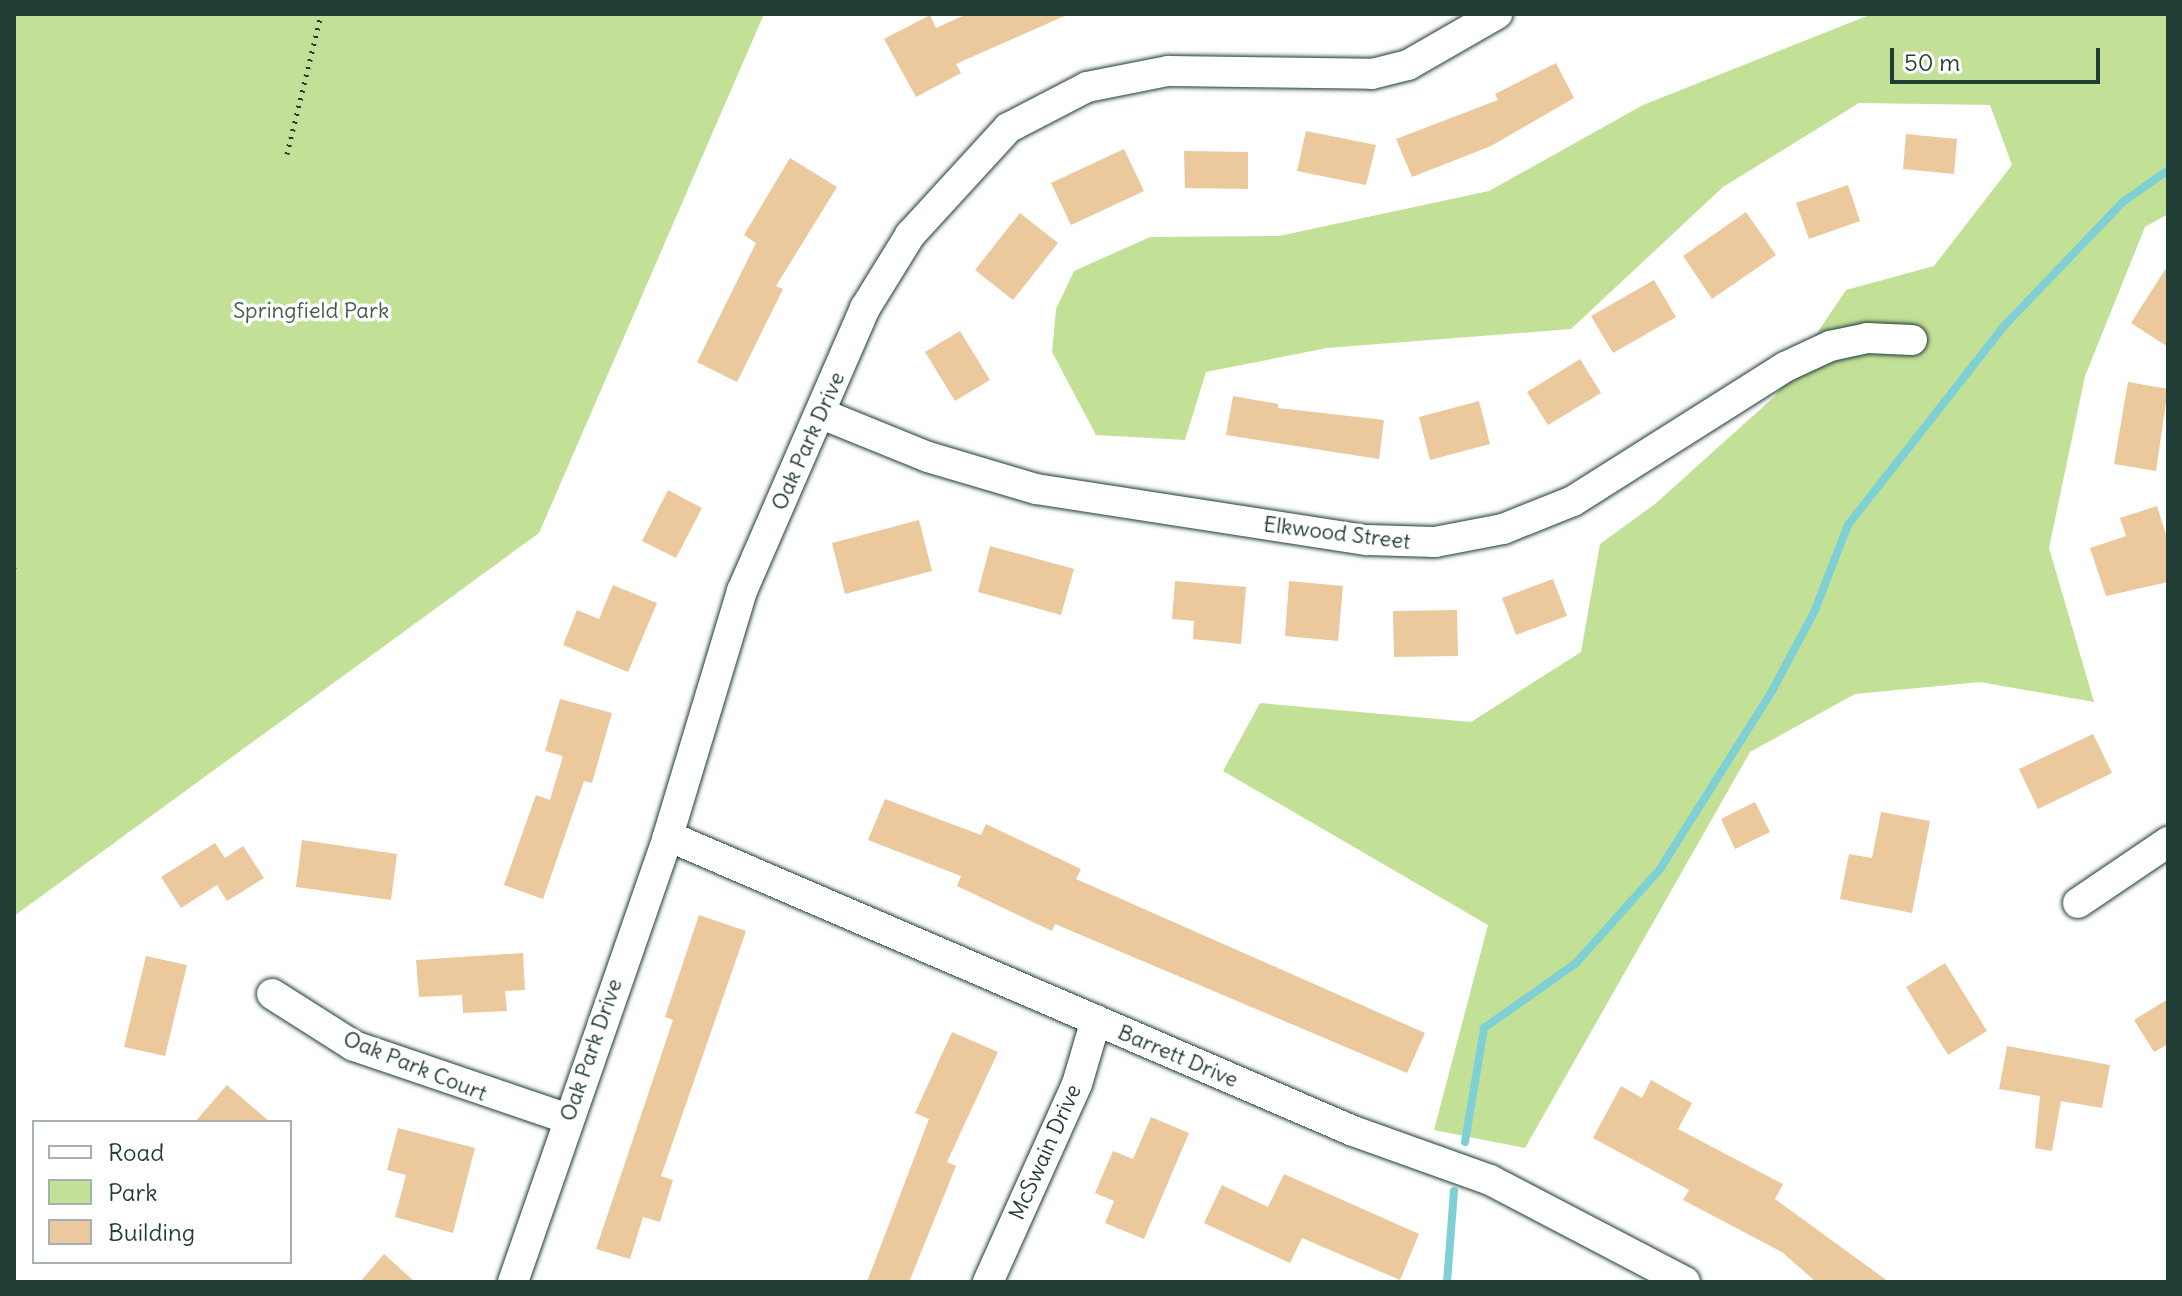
<!DOCTYPE html>
<html>
<head>
<meta charset="utf-8">
<style>
  body { margin:0 }
  #map { position:relative; width:2182px; height:1296px; overflow:hidden; background:#fff; font-family:Delius,sans-serif }
  div>[style] { position:absolute }
  .green>* { inset:0; background:#c3e097 }
  .stream>* { height:8px; margin:-4px; padding:0 4px; transform-origin:4px; border-radius:4px; background:#7fd0d5 }
  .building>* { inset:0; background:#ebc99d }
  .path>* { height:5px; margin-top:-2.5px; transform-origin:0; background:repeating-linear-gradient(90deg,#1f3d34 0 2px,transparent 0 8px) }
  .roads { filter:drop-shadow(0 0 2px #1f3d34) drop-shadow(0 0 2px #1f3d34) }
  .street>* { height:30px; margin:-15px; padding:0 15px; transform-origin:15px; border-radius:15px; background:#fff }
  span { translate:-50% -50%; white-space:nowrap; text-align:center; line-height:1.15; -webkit-text-stroke:7px #fff; paint-order:stroke }
  .park-label { font-size:22px; color:#405e48 }
  .street-label { font-size:22px; color:#1f3d34 }
  .frame { position:absolute; inset:0; border:16px solid #1f3d34; pointer-events:none }
  .legend { position:absolute; left:32px; top:1120px; width:260px; height:144px; box-sizing:border-box; background:#fff; border:2px solid #a5b1ae; margin:0; padding:10px 14px; list-style:none; font-size:24px; color:#1f3d34 }
  .legend li { display:flex; align-items:center; gap:16px; height:40px }
  .legend b { width:40px; border:2px solid #a5b1ae }
  .scale { position:absolute; left:1890px; top:48px; width:210px; height:36px; box-sizing:border-box; border:4px solid #1f3d34; border-top:0; padding-left:10px; font-size:24px; line-height:28px; white-space:nowrap; color:#1f3d34; -webkit-text-stroke:6px #fff; paint-order:stroke }
</style>
</head>
<body>
<div id="map">
  <div class="green">
    <i style="clip-path:polygon(14px 14px,764px 14px,539px 533px,14px 916px)"></i>
    <i style="clip-path:polygon(1872px 14px,2168px 14px,2168px 214px,2145px 227px,2085px 376px,2049px 548px,2094px 702px,1980px 682px,1855px 694px,1750px 752px,1525px 1148px,1434px 1130px,1488px 925px,1223px 771px,1260px 703px,1471px 722px,1581px 652px,1600px 544px,1655px 504px,1775px 396px,1846px 290px,1934px 266px,2012px 165px,1990px 105px,1859px 103px,1723px 187px,1571px 329px,1327px 348px,1206px 372px,1185px 440px,1096px 435px,1052px 352px,1056px 309px,1074px 271px,1150px 237px,1279px 236px,1489px 191px,1643px 105px)"></i>
  </div>
  <div class="stream">
    <i style="left:1465px;top:1142px;width:116px;rotate:-80.5deg"></i>
    <i style="left:1484px;top:1028px;width:113px;rotate:-35.2deg"></i>
    <i style="left:1576px;top:963px;width:126px;rotate:-48.2deg"></i>
    <i style="left:1660px;top:869px;width:210px;rotate:-57.8deg"></i>
    <i style="left:1772px;top:691px;width:92px;rotate:-62deg"></i>
    <i style="left:1815px;top:610px;width:91px;rotate:-68.8deg"></i>
    <i style="left:1848px;top:525px;width:251px;rotate:-51.9deg"></i>
    <i style="left:2003px;top:327px;width:173px;rotate:-46.2deg"></i>
    <i style="left:2123px;top:202px;width:55px;rotate:-35.4deg"></i>
    <i style="left:1447px;top:1282px;width:91px;rotate:-85.6deg"></i>
  </div>
  <div class="building">
    <i style="clip-path:polygon(967px 14px,1069px 14px,956px 64px,961px 73px,916px 97px,884px 39px,930px 15px,936px 28px)"></i>
    <i style="clip-path:polygon(1556px 63px,1574px 98px,1491px 146px,1412px 177px,1396px 139px,1498px 100px,1495px 94px)"></i>
    <i style="clip-path:polygon(1306px 131px,1376px 145px,1366px 185px,1297px 171px)"></i>
    <i style="clip-path:polygon(1906px 134px,1957px 139px,1954px 174px,1903px 169px)"></i>
    <i style="clip-path:polygon(1124px 149px,1144px 191px,1071px 225px,1051px 183px)"></i>
    <i style="clip-path:polygon(1184px 151px,1248px 152px,1248px 189px,1185px 188px)"></i>
    <i style="clip-path:polygon(790px 158px,837px 187px,776px 286px,783px 289px,737px 382px,697px 362px,756px 243px,744px 235px)"></i>
    <i style="clip-path:polygon(1848px 185px,1860px 221px,1809px 239px,1796px 203px)"></i>
    <i style="clip-path:polygon(1746px 212px,1776px 255px,1712px 299px,1683px 256px)"></i>
    <i style="clip-path:polygon(1020px 213px,1058px 243px,1013px 300px,975px 270px)"></i>
    <i style="clip-path:polygon(2168px 265px,2168px 347px,2131px 323px)"></i>
    <i style="clip-path:polygon(1654px 280px,1676px 317px,1613px 353px,1591px 316px)"></i>
    <i style="clip-path:polygon(960px 331px,990px 380px,955px 401px,925px 352px)"></i>
    <i style="clip-path:polygon(1580px 359px,1601px 393px,1548px 425px,1527px 392px)"></i>
    <i style="clip-path:polygon(2128px 382px,2168px 389px,2156px 471px,2114px 464px)"></i>
    <i style="clip-path:polygon(1233px 396px,1278px 404px,1278px 408px,1384px 420px,1379px 459px,1226px 435px)"></i>
    <i style="clip-path:polygon(1479px 401px,1490px 444px,1430px 460px,1419px 417px)"></i>
    <i style="clip-path:polygon(668px 490px,702px 508px,676px 558px,642px 541px)"></i>
    <i style="clip-path:polygon(2157px 506px,2168px 541px,2168px 582px,2106px 596px,2090px 548px,2126px 536px,2120px 518px)"></i>
    <i style="clip-path:polygon(919px 520px,932px 571px,845px 594px,832px 543px)"></i>
    <i style="clip-path:polygon(990px 546px,1074px 569px,1061px 615px,978px 592px)"></i>
    <i style="clip-path:polygon(1553px 579px,1567px 616px,1516px 635px,1502px 598px)"></i>
    <i style="clip-path:polygon(1175px 581px,1246px 587px,1241px 644px,1193px 639px,1194px 621px,1172px 619px)"></i>
    <i style="clip-path:polygon(1289px 581px,1343px 586px,1338px 641px,1285px 636px)"></i>
    <i style="clip-path:polygon(613px 585px,657px 603px,628px 672px,563px 645px,577px 610px,599px 619px)"></i>
    <i style="clip-path:polygon(1457px 610px,1458px 656px,1394px 657px,1393px 611px)"></i>
    <i style="clip-path:polygon(560px 699px,612px 713px,592px 783px,584px 781px,543px 899px,504px 885px,536px 795px,550px 800px,563px 756px,545px 751px)"></i>
    <i style="clip-path:polygon(2093px 734px,2112px 773px,2038px 809px,2019px 769px)"></i>
    <i style="clip-path:polygon(885px 799px,981px 835px,986px 824px,1081px 869px,1076px 879px,1425px 1033px,1407px 1073px,1055px 924px,1052px 931px,957px 886px,961px 876px,868px 840px)"></i>
    <i style="clip-path:polygon(1755px 802px,1770px 832px,1735px 849px,1721px 819px)"></i>
    <i style="clip-path:polygon(1881px 812px,1930px 821px,1912px 913px,1840px 899px,1849px 854px,1872px 858px)"></i>
    <i style="clip-path:polygon(302px 840px,397px 854px,391px 900px,296px 887px)"></i>
    <i style="clip-path:polygon(215px 843px,225px 858px,243px 846px,264px 878px,227px 901px,217px 885px,181px 908px,161px 877px)"></i>
    <i style="clip-path:polygon(699px 915px,746px 931px,661px 1176px,673px 1180px,660px 1222px,643px 1217px,630px 1259px,596px 1249px,673px 1020px,665px 1017px)"></i>
    <i style="clip-path:polygon(523px 953px,525px 990px,505px 991px,507px 1011px,463px 1013px,462px 995px,419px 997px,416px 960px)"></i>
    <i style="clip-path:polygon(146px 956px,187px 965px,165px 1056px,124px 1047px)"></i>
    <i style="clip-path:polygon(1945px 963px,1987px 1031px,1948px 1055px,1906px 987px)"></i>
    <i style="clip-path:polygon(2168px 999px,2168px 1044px,2154px 1052px,2134px 1020px)"></i>
    <i style="clip-path:polygon(952px 1032px,998px 1052px,947px 1162px,956px 1166px,909px 1282px,867px 1282px,929px 1119px,915px 1113px)"></i>
    <i style="clip-path:polygon(2007px 1046px,2110px 1065px,2102px 1108px,2061px 1101px,2052px 1151px,2035px 1148px,2040px 1096px,1999px 1089px)"></i>
    <i style="clip-path:polygon(1651px 1080px,1692px 1103px,1678px 1129px,1783px 1184px,1775px 1199px,1889px 1282px,1816px 1282px,1782px 1252px,1683px 1200px,1689px 1190px,1593px 1138px,1621px 1086px,1642px 1098px)"></i>
    <i style="clip-path:polygon(227px 1085px,270px 1122px,195px 1122px)"></i>
    <i style="clip-path:polygon(1151px 1117px,1189px 1133px,1144px 1239px,1105px 1223px,1114px 1201px,1095px 1193px,1113px 1151px,1133px 1159px)"></i>
    <i style="clip-path:polygon(398px 1128px,475px 1148px,453px 1233px,395px 1217px,406px 1175px,387px 1170px)"></i>
    <i style="clip-path:polygon(1284px 1174px,1419px 1234px,1400px 1280px,1302px 1238px,1290px 1263px,1204px 1223px,1222px 1185px,1268px 1207px)"></i>
    <i style="clip-path:polygon(384px 1254px,415px 1282px,360px 1282px)"></i>
  </div>
  <div class="path">
    <i style="left:287px;top:154px;width:144px;rotate:-76.3deg"></i>
    <i style="left:14px;top:570px;width:3px;rotate:18deg"></i>
  </div>
  <div class="roads">
    <div class="street">
      <i style="left:822px;top:414px;width:114px;rotate:22.1deg"></i>
      <i style="left:928px;top:457px;width:113px;rotate:16.5deg"></i>
      <i style="left:1036px;top:489px;width:335px;rotate:8.8deg"></i>
      <i style="left:1367px;top:540px;width:68px;rotate:1.7deg"></i>
      <i style="left:1435px;top:542px;width:69px;rotate:-10.8deg"></i>
      <i style="left:1503px;top:529px;width:75px;rotate:-21.8deg"></i>
      <i style="left:1573px;top:501px;width:251px;rotate:-32.3deg"></i>
      <i style="left:1785px;top:367px;width:50px;rotate:-25deg"></i>
      <i style="left:1830px;top:346px;width:38px;rotate:-12deg"></i>
      <i style="left:1867px;top:338px;width:45px;rotate:2.5deg"></i>
      <i style="left:668px;top:836px;width:746px;rotate:23.3deg"></i>
      <i style="left:1353px;top:1131px;width:145px;rotate:19.7deg"></i>
      <i style="left:1490px;top:1180px;width:220px;rotate:27.6deg"></i>
      <i style="left:2078px;top:903px;width:109px;rotate:-34.1deg"></i>
      <i style="left:272px;top:994px;width:97px;rotate:32.4deg"></i>
      <i style="left:354px;top:1046px;width:226px;rotate:18.8deg"></i>
      <i style="left:513px;top:1282px;width:472px;rotate:-70.8deg"></i>
      <i style="left:668px;top:836px;width:256px;rotate:-73.2deg"></i>
      <i style="left:742px;top:591px;width:309px;rotate:-66.5deg"></i>
      <i style="left:865px;top:308px;width:86px;rotate:-58.3deg"></i>
      <i style="left:910px;top:235px;width:145px;rotate:-47.5deg"></i>
      <i style="left:1008px;top:128px;width:89px;rotate:-27.4deg"></i>
      <i style="left:1087px;top:87px;width:83px;rotate:-11.2deg"></i>
      <i style="left:1168px;top:71px;width:204px;rotate:0.8deg"></i>
      <i style="left:1372px;top:74px;width:37px;rotate:-14deg"></i>
      <i style="left:1408px;top:65px;width:103px;rotate:-29.8deg"></i>
      <i style="left:988px;top:1282px;width:217px;rotate:-65.8deg"></i>
      <i style="left:1077px;top:1084px;width:67px;rotate:-73.5deg"></i>
    </div>
  </div>
  <div class="park-label">
    <span style="left:311px;top:311px">Springfield Park</span>
  </div>
  <div class="street-label">
    <span style="left:808px;top:441px;rotate:-66deg">Oak Park Drive</span>
    <span style="left:1337px;top:533px;rotate:7deg">Elkwood Street</span>
    <span style="left:591px;top:1050px;rotate:-71deg">Oak Park Drive</span>
    <span style="left:1178px;top:1056px;rotate:23deg">Barrett Drive</span>
    <span style="left:415px;top:1066px;rotate:22deg">Oak Park Court</span>
    <span style="left:1045px;top:1152px;rotate:-66deg">McSwain Drive</span>
  </div>
  <div class="frame"></div>
  <ul class="legend">
  <li><b style="height:10px;background:#fff"></b>Road</li>
  <li><b style="height:22px;background:#c3e097"></b>Park</li>
  <li><b style="height:22px;background:#ebc99d"></b>Building</li>
  </ul>
  <div class="scale">50 m</div>
</div>
</body>
</html>
